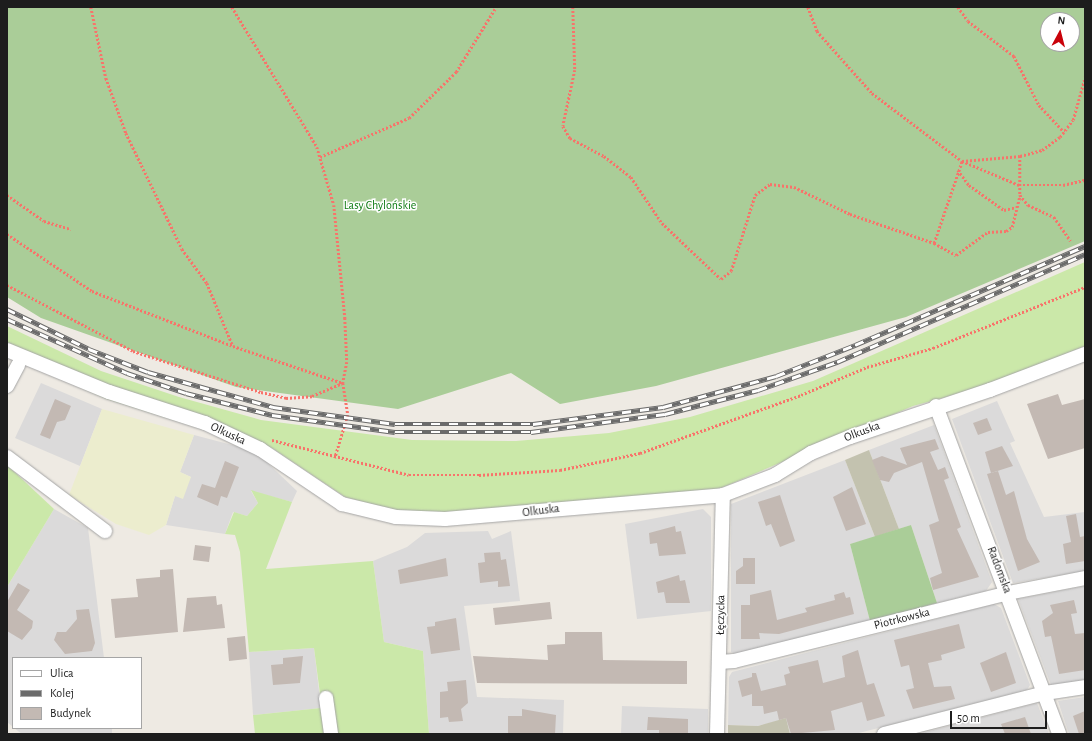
<!DOCTYPE html>
<html>
<head>
<meta charset="utf-8">
<style>
  body { margin:0 }
  #map { position:relative; width:1092px; height:741px; overflow:hidden; background:#eeeae3; font-family:"Alegreya Sans",sans-serif }
  div>[style] { position:absolute }
  .residential>* { inset:0; background:#dbdada }
  .construction>* { inset:0; background:#c3c2af }
  .farmland>* { inset:0; background:#ecedce }
  .grass>* { inset:0; background:#cbe8a9 }
  .forest>* { inset:0; background:#aacd98 }
  .building>* { inset:0; background:#c3b9b3 }
  .path>* { height:2.5px; margin-top:-1.25px; transform-origin:0; background:repeating-linear-gradient(90deg,#f8736a 0 2px,transparent 0 4px) }
  .roads { filter:drop-shadow(0 0 1px #a4a4a4) drop-shadow(0 0 1px #a4a4a4) }
  .minor>* { height:14px; margin:-7px; padding:0 7px; transform-origin:7px; border-radius:7px; background:#fff }
  .rail>* { height:4.5px; margin-top:-2.25px; transform-origin:0; background:repeating-linear-gradient(90deg,#fff 0 9px,#6b6b6b 0 18px); box-sizing:border-box; border-block:1px solid #6b6b6b }
  span { translate:-50% -50%; white-space:nowrap; text-align:center; line-height:1.15; -webkit-text-stroke:3px #fff; paint-order:stroke }
  .park-label { font-size:12px; color:#0c7a11 }
  .street-label { font-size:12px; color:#1d1d1d }
  .frame { position:absolute; inset:0; border:8px solid #1d1d1d; pointer-events:none }
  .legend { position:absolute; left:12px; top:657px; width:130px; height:72px; box-sizing:border-box; background:#fff; border:1px solid #a5a5a5; margin:0; padding:5px 7px; list-style:none; font-size:12px; color:#1d1d1d }
  .legend li { display:flex; align-items:center; gap:8px; height:20px }
  .legend b { width:20px; border:1px solid #a5a5a5 }
  .north { position:absolute; left:1040px; top:12px; width:40px; height:40px; box-sizing:border-box; background:#fff; border:1px solid #a5a5a5; border-radius:50%; rotate:7deg; font-size:11px; font-weight:700; line-height:16px; text-align:center; color:#1d1d1d }
  .north::after { content:''; display:block; margin:auto; width:14px; height:18px; background:#c9020a; clip-path:polygon(50% 0,100% 100%,50% 72%,0 100%) }
  .scale { position:absolute; left:950px; top:711px; width:97px; height:18px; box-sizing:border-box; border:2px solid #1d1d1d; border-top:0; padding-left:5px; font-size:12px; line-height:14px; white-space:nowrap; color:#1d1d1d; -webkit-text-stroke:3px #fff; paint-order:stroke }
</style>
</head>
<body>
<div id="map">
  <div class="residential">
    <i style="clip-path:polygon(41px 383px,102px 409px,80px 466px,15px 438px)"></i>
    <i style="clip-path:polygon(997px 401px,1015px 441px,1010px 443px,1044px 517px,1085px 512px,1085px 571px,1013px 583px,952px 419px)"></i>
    <i style="clip-path:polygon(934px 425px,992px 582px,986px 591px,937px 603px,911px 525px,899px 529px,869px 450px)"></i>
    <i style="clip-path:polygon(194px 435px,255px 451px,297px 491px,292px 502px,251px 491px,258px 503px,247px 516px,233px 512px,225px 534px,166px 525px,175px 496px,191px 477px,180px 472px)"></i>
    <i style="clip-path:polygon(845px 460px,875px 537px,850px 544px,870px 621px,736px 654px,731px 652px,731px 504px)"></i>
    <i style="clip-path:polygon(54px 509px,88px 528px,104px 658px,13px 658px,13px 727px,7px 722px,7px 587px)"></i>
    <i style="clip-path:polygon(703px 509px,711px 517px,711px 611px,637px 619px,625px 524px)"></i>
    <i style="clip-path:polygon(488px 531px,492px 539px,511px 531px,520px 601px,464px 606px,477px 697px,564px 700px,563px 734px,429px 734px,423px 651px,384px 642px,373px 561px,407px 547px,425px 533px)"></i>
    <i style="clip-path:polygon(1085px 586px,1085px 680px,1051px 685px,1018px 599px)"></i>
    <i style="clip-path:polygon(994px 604px,1001px 608px,1030px 685px,1027px 690px,855px 734px,790px 734px,786px 719px,758px 726px,728px 725px,729px 677px,732px 672px)"></i>
    <i style="clip-path:polygon(314px 648px,321px 708px,253px 715px,249px 652px)"></i>
    <i style="clip-path:polygon(1085px 697px,1085px 734px,1069px 734px,1058px 701px)"></i>
    <i style="clip-path:polygon(1037px 703px,1049px 734px,918px 734px)"></i>
    <i style="clip-path:polygon(622px 706px,708px 709px,708px 734px,621px 734px)"></i>
    <i style="clip-path:polygon(14px 728px,112px 728px,112px 734px,22px 734px)"></i>
  </div>
  <div class="construction">
    <i style="clip-path:polygon(869px 450px,899px 529px,875px 537px,845px 460px)"></i>
    <i style="clip-path:polygon(786px 718px,790px 734px,728px 734px,728px 725px,758px 726px)"></i>
  </div>
  <div class="farmland">
    <i style="clip-path:polygon(102px 409px,194px 435px,180px 472px,191px 477px,183px 499px,175px 496px,166px 525px,149px 535px,116px 524px,69px 495px)"></i>
  </div>
  <div class="grass">
    <i style="clip-path:polygon(1085px 262px,1085px 346px,990px 385px,913px 406px,726px 486px,714px 490px,414px 516px,345px 497px,272px 448px,111px 391px,7px 346px,7px 326px,101px 371px,179px 397px,261px 420px,412px 440px,516px 441px,609px 433px,690px 417px,813px 381px)"></i>
    <i style="clip-path:polygon(40px 370px,217px 434px,106px 399px)"></i>
    <i style="clip-path:polygon(7px 465px,54px 509px,7px 587px)"></i>
    <i style="clip-path:polygon(251px 490px,292px 502px,266px 569px,373px 561px,384px 642px,423px 651px,429px 734px,336px 734px,331px 693px,320px 694px,314px 648px,249px 652px,240px 552px,235px 535px,225px 534px,234px 512px,247px 516px,258px 503px)"></i>
    <i style="clip-path:polygon(321px 708px,324px 734px,255px 734px,253px 715px)"></i>
  </div>
  <div class="forest">
    <i style="clip-path:polygon(evenodd,7px 7px,1085px 7px,1085px 241px,906px 317px,656px 386px,560px 404px,511px 373px,398px 409px,236px 387px,41px 318px,7px 297px,7px 7px,1048px 20px,1072px 20px,1072px 44px,1048px 44px,1048px 20px)"></i>
    <i style="clip-path:polygon(911px 525px,937px 603px,870px 621px,850px 544px)"></i>
  </div>
  <div class="building">
    <i style="clip-path:polygon(1058px 394px,1062px 405px,1085px 399px,1085px 448px,1048px 459px,1027px 404px)"></i>
    <i style="clip-path:polygon(55px 399px,71px 406px,65px 420px,57px 422px,50px 439px,40px 435px)"></i>
    <i style="clip-path:polygon(987px 418px,992px 430px,978px 435px,973px 423px)"></i>
    <i style="clip-path:polygon(935px 439px,939px 449px,930px 452px,938px 470px,945px 467px,949px 478px,944px 480px,961px 527px,957px 529px,979px 577px,933px 590px,930px 578px,942px 573px,929px 525px,939px 521px,922px 462px,894px 473px,889px 482px,880px 480px,872px 460px,882px 456px,907px 465px,900px 448px)"></i>
    <i style="clip-path:polygon(1002px 446px,1013px 466px,991px 473px,985px 452px)"></i>
    <i style="clip-path:polygon(225px 461px,239px 467px,227px 498px,221px 496px,218px 506px,197px 497px,202px 484px,215px 488px)"></i>
    <i style="clip-path:polygon(998px 471px,1006px 495px,1014px 491px,1027px 539px,1040px 562px,1018px 571px,987px 474px)"></i>
    <i style="clip-path:polygon(852px 487px,866px 524px,846px 531px,833px 497px)"></i>
    <i style="clip-path:polygon(780px 495px,795px 541px,780px 547px,771px 524px,766px 526px,758px 502px)"></i>
    <i style="clip-path:polygon(1076px 514px,1080px 537px,1085px 536px,1085px 561px,1066px 564px,1063px 544px,1071px 542px,1066px 516px)"></i>
    <i style="clip-path:polygon(675px 526px,676px 532px,681px 531px,686px 554px,659px 556px,657px 543px,650px 544px,649px 533px)"></i>
    <i style="clip-path:polygon(195px 545px,211px 547px,209px 562px,193px 560px)"></i>
    <i style="clip-path:polygon(500px 552px,501px 560px,506px 559px,510px 586px,498px 587px,498px 581px,480px 583px,478px 563px,485px 562px,484px 553px)"></i>
    <i style="clip-path:polygon(446px 558px,448px 576px,400px 584px,398px 570px)"></i>
    <i style="clip-path:polygon(743px 558px,755px 558px,755px 584px,736px 584px,736px 571px,743px 566px)"></i>
    <i style="clip-path:polygon(173px 569px,178px 632px,115px 638px,111px 599px,138px 597px,136px 579px,160px 577px,160px 570px)"></i>
    <i style="clip-path:polygon(679px 575px,680px 581px,685px 580px,690px 603px,666px 603px,664px 592px,658px 593px,656px 582px)"></i>
    <i style="clip-path:polygon(18px 583px,30px 590px,17px 610px,33px 621px,32px 628px,22px 640px,7px 631px,7px 602px)"></i>
    <i style="clip-path:polygon(771px 590px,777px 620px,807px 612px,805px 608px,835px 600px,834px 595px,844px 592px,846px 598px,850px 597px,854px 614px,779px 634px,759px 633px,760px 639px,741px 639px,741px 605px,750px 605px,750px 595px)"></i>
    <i style="clip-path:polygon(216px 596px,217px 605px,222px 604px,225px 628px,183px 632px,187px 598px)"></i>
    <i style="clip-path:polygon(1074px 600px,1077px 613px,1071px 614px,1075px 634px,1085px 633px,1085px 670px,1059px 674px,1051px 636px,1045px 637px,1042px 621px,1053px 613px,1050px 605px)"></i>
    <i style="clip-path:polygon(550px 602px,552px 619px,495px 625px,493px 608px)"></i>
    <i style="clip-path:polygon(89px 609px,95px 643px,92px 651px,65px 654px,54px 640px,57px 632px,66px 632px,77px 619px,76px 610px)"></i>
    <i style="clip-path:polygon(456px 618px,460px 650px,431px 654px,427px 627px,435px 626px,435px 622px)"></i>
    <i style="clip-path:polygon(959px 624px,965px 648px,941px 655px,942px 660px,928px 663px,934px 687px,951px 686px,955px 699px,913px 709px,906px 690px,914px 688px,909px 665px,901px 667px,894px 640px)"></i>
    <i style="clip-path:polygon(565px 632px,602px 632px,603px 660px,687px 661px,687px 684px,477px 683px,473px 656px,548px 660px,547px 645px,565px 644px)"></i>
    <i style="clip-path:polygon(245px 636px,247px 659px,229px 661px,227px 638px)"></i>
    <i style="clip-path:polygon(858px 650px,867px 685px,874px 683px,885px 716px,867px 721px,862px 702px,831px 711px,835px 730px,791px 734px,786px 718px,779px 720px,777px 711px,764px 714px,763px 706px,752px 706px,752px 694px,742px 697px,738px 681px,752px 677px,752px 673px,756px 673px,761px 691px,786px 685px,784px 675px,790px 673px,788px 667px,818px 660px,823px 683px,845px 677px,842px 656px)"></i>
    <i style="clip-path:polygon(1006px 652px,1016px 683px,991px 692px,980px 663px)"></i>
    <i style="clip-path:polygon(303px 656px,300px 683px,273px 685px,271px 665px,283px 664px,283px 658px)"></i>
    <i style="clip-path:polygon(466px 680px,468px 703px,461px 709px,463px 721px,449px 722px,448px 717px,440px 718px,440px 692px,448px 691px,447px 682px)"></i>
    <i style="clip-path:polygon(522px 709px,556px 715px,555px 734px,508px 733px,508px 716px,522px 716px)"></i>
    <i style="clip-path:polygon(1085px 711px,1085px 734px,1079px 734px,1073px 716px)"></i>
    <i style="clip-path:polygon(648px 717px,688px 719px,688px 734px,659px 734px,659px 730px,647px 730px)"></i>
    <i style="clip-path:polygon(1025px 717px,1031px 734px,1005px 734px,1001px 724px)"></i>
  </div>
  <div class="path">
    <i style="left:91px;top:7px;width:73px;rotate:78.1deg"></i>
    <i style="left:106px;top:78px;width:59px;rotate:70deg"></i>
    <i style="left:126px;top:133px;width:129px;rotate:64.2deg"></i>
    <i style="left:182px;top:249px;width:42px;rotate:53.7deg"></i>
    <i style="left:207px;top:283px;width:68px;rotate:67.6deg"></i>
    <i style="left:232px;top:7px;width:164px;rotate:58.7deg"></i>
    <i style="left:317px;top:147px;width:60px;rotate:73.7deg"></i>
    <i style="left:334px;top:205px;width:114px;rotate:84.4deg"></i>
    <i style="left:345px;top:318px;width:44px;rotate:87.4deg"></i>
    <i style="left:347px;top:362px;width:21px;rotate:101deg"></i>
    <i style="left:343px;top:383px;width:32px;rotate:81deg"></i>
    <i style="left:348px;top:415px;width:45px;rotate:106.8deg"></i>
    <i style="left:573px;top:7px;width:63px;rotate:88.2deg"></i>
    <i style="left:575px;top:70px;width:57px;rotate:102.1deg"></i>
    <i style="left:563px;top:126px;width:14px;rotate:60deg"></i>
    <i style="left:570px;top:138px;width:38px;rotate:28deg"></i>
    <i style="left:604px;top:156px;width:34px;rotate:38deg"></i>
    <i style="left:631px;top:177px;width:55px;rotate:56deg"></i>
    <i style="left:662px;top:223px;width:81px;rotate:43.5deg"></i>
    <i style="left:721px;top:279px;width:13px;rotate:-39deg"></i>
    <i style="left:731px;top:271px;width:80px;rotate:-72.5deg"></i>
    <i style="left:755px;top:195px;width:19px;rotate:-36deg"></i>
    <i style="left:770px;top:184px;width:24px;rotate:7deg"></i>
    <i style="left:794px;top:187px;width:62px;rotate:25.7deg"></i>
    <i style="left:850px;top:214px;width:89px;rotate:19deg"></i>
    <i style="left:934px;top:243px;width:25px;rotate:29deg"></i>
    <i style="left:956px;top:255px;width:39px;rotate:-36deg"></i>
    <i style="left:988px;top:232px;width:18px;rotate:-3deg"></i>
    <i style="left:1006px;top:231px;width:7px;rotate:-34deg"></i>
    <i style="left:1012px;top:227px;width:33px;rotate:-76deg"></i>
    <i style="left:808px;top:7px;width:26px;rotate:69deg"></i>
    <i style="left:817px;top:31px;width:83px;rotate:48.4deg"></i>
    <i style="left:872px;top:93px;width:113px;rotate:37.1deg"></i>
    <i style="left:962px;top:161px;width:62px;rotate:22.8deg"></i>
    <i style="left:1019px;top:185px;width:44px"></i>
    <i style="left:1063px;top:185px;width:23px;rotate:-13deg"></i>
    <i style="left:958px;top:7px;width:17px;rotate:54deg"></i>
    <i style="left:968px;top:21px;width:58px;rotate:37.3deg"></i>
    <i style="left:1014px;top:56px;width:55px;rotate:63deg"></i>
    <i style="left:1039px;top:105px;width:37px;rotate:47deg"></i>
    <i style="left:1020px;top:156px;width:39px;rotate:90deg"></i>
    <i style="left:1020px;top:195px;width:13px;rotate:51deg"></i>
    <i style="left:1028px;top:205px;width:29px;rotate:25deg"></i>
    <i style="left:1054px;top:217px;width:29px;rotate:55deg"></i>
    <i style="left:320px;top:157px;width:97px;rotate:-23.7deg"></i>
    <i style="left:409px;top:118px;width:66px;rotate:-44.4deg"></i>
    <i style="left:456px;top:72px;width:76px;rotate:-58.4deg"></i>
    <i style="left:958px;top:170px;width:19px;rotate:54deg"></i>
    <i style="left:969px;top:185px;width:43px;rotate:35.5deg"></i>
    <i style="left:1004px;top:210px;width:12px;rotate:-14deg"></i>
    <i style="left:7px;top:195px;width:45px;rotate:35.1deg"></i>
    <i style="left:44px;top:221px;width:28px;rotate:17deg"></i>
    <i style="left:7px;top:234px;width:102px;rotate:33.8deg"></i>
    <i style="left:92px;top:291px;width:151px;rotate:21.3deg"></i>
    <i style="left:233px;top:346px;width:116px;rotate:18.6deg"></i>
    <i style="left:934px;top:243px;width:87px;rotate:-71.1deg"></i>
    <i style="left:962px;top:161px;width:58px;rotate:-4.9deg"></i>
    <i style="left:1020px;top:156px;width:23px;rotate:-15deg"></i>
    <i style="left:1042px;top:150px;width:22px;rotate:-36deg"></i>
    <i style="left:1060px;top:137px;width:21px;rotate:-53deg"></i>
    <i style="left:1073px;top:120px;width:45px;rotate:-74.4deg"></i>
    <i style="left:7px;top:285px;width:142px;rotate:27.6deg"></i>
    <i style="left:133px;top:351px;width:134px;rotate:17.8deg"></i>
    <i style="left:261px;top:392px;width:26px;rotate:13deg"></i>
    <i style="left:286px;top:398px;width:26px;rotate:-4deg"></i>
    <i style="left:312px;top:396px;width:34px;rotate:-23deg"></i>
    <i style="left:272px;top:440px;width:141px;rotate:14.3deg"></i>
    <i style="left:409px;top:475px;width:70px"></i>
    <i style="left:479px;top:475px;width:81px;rotate:-3.5deg"></i>
    <i style="left:560px;top:470px;width:82px;rotate:-12deg"></i>
    <i style="left:640px;top:453px;width:171px;rotate:-19.8deg"></i>
    <i style="left:801px;top:395px;width:72px;rotate:-23deg"></i>
    <i style="left:867px;top:367px;width:69px;rotate:-16.1deg"></i>
    <i style="left:933px;top:348px;width:164px;rotate:-21.9deg"></i>
  </div>
  <div class="roads">
    <div class="minor">
      <i style="left:7px;top:350px;width:110px;rotate:22.4deg"></i>
      <i style="left:109px;top:392px;width:101px;rotate:17.9deg"></i>
      <i style="left:205px;top:423px;width:61px;rotate:25.3deg"></i>
      <i style="left:260px;top:449px;width:99px;rotate:33.9deg"></i>
      <i style="left:342px;top:504px;width:56px;rotate:13.5deg"></i>
      <i style="left:396px;top:517px;width:49px;rotate:2.3deg"></i>
      <i style="left:445px;top:519px;width:279px;rotate:-4.9deg"></i>
      <i style="left:723px;top:495px;width:56px;rotate:-21deg"></i>
      <i style="left:775px;top:475px;width:42px;rotate:-31.4deg"></i>
      <i style="left:811px;top:453px;width:42px;rotate:-22.3deg"></i>
      <i style="left:850px;top:437px;width:148px;rotate:-18.6deg"></i>
      <i style="left:990px;top:390px;width:102px;rotate:-20.8deg"></i>
      <i style="left:7px;top:386px;width:24px;rotate:-62deg"></i>
      <i style="left:936px;top:406px;width:350px;rotate:69.4deg"></i>
      <i style="left:7px;top:457px;width:123px;rotate:37.1deg"></i>
      <i style="left:720px;top:662px;width:14px;rotate:-4deg"></i>
      <i style="left:734px;top:661px;width:282px;rotate:-13.9deg"></i>
      <i style="left:1008px;top:593px;width:78px;rotate:-11deg"></i>
      <i style="left:326px;top:698px;width:36px;rotate:82deg"></i>
      <i style="left:717px;top:734px;width:239px;rotate:-88.6deg"></i>
      <i style="left:884px;top:734px;width:166px;rotate:-14.3deg"></i>
      <i style="left:1045px;top:693px;width:40px;rotate:-8.5deg"></i>
    </div>
  </div>
  <div class="rail">
    <i style="left:7px;top:309px;width:91px;rotate:26deg"></i>
    <i style="left:89px;top:349px;width:63px;rotate:21.3deg"></i>
    <i style="left:148px;top:372px;width:130px;rotate:15.6deg"></i>
    <i style="left:273px;top:407px;width:123px;rotate:7.9deg"></i>
    <i style="left:395px;top:424px;width:138px"></i>
    <i style="left:533px;top:424px;width:131px;rotate:-7.5deg"></i>
    <i style="left:663px;top:407px;width:117px;rotate:-15.3deg"></i>
    <i style="left:776px;top:376px;width:85px;rotate:-21.4deg"></i>
    <i style="left:855px;top:345px;width:250px;rotate:-23.3deg"></i>
    <i style="left:7px;top:319px;width:132px;rotate:24.2deg"></i>
    <i style="left:127px;top:373px;width:62px;rotate:18.7deg"></i>
    <i style="left:186px;top:393px;width:89px;rotate:14.3deg"></i>
    <i style="left:272px;top:415px;width:124px;rotate:7.9deg"></i>
    <i style="left:395px;top:432px;width:136px"></i>
    <i style="left:531px;top:432px;width:135px;rotate:-7.7deg"></i>
    <i style="left:665px;top:414px;width:96px;rotate:-14.5deg"></i>
    <i style="left:758px;top:390px;width:84px;rotate:-19.5deg"></i>
    <i style="left:837px;top:362px;width:270px;rotate:-23.5deg"></i>
  </div>
  <div class="park-label">
    <span style="left:380px;top:206px">Lasy Chylońskie</span>
  </div>
  <div class="street-label">
    <span style="left:862px;top:432px;rotate:-21deg">Olkuska</span>
    <span style="left:228px;top:434px;rotate:25deg">Olkuska</span>
    <span style="left:541px;top:511px;rotate:-7deg">Olkuska</span>
    <span style="left:999px;top:570px;rotate:69deg">Radomska</span>
    <span style="left:721px;top:615px;rotate:-89deg">Łęczycka</span>
    <span style="left:902px;top:619px;rotate:-14deg">Piotrkowska</span>
  </div>
  <div class="frame"></div>
  <ul class="legend">
  <li><b style="height:5px;background:#fff"></b>Ulica</li>
  <li><b style="height:5px;background:#6b6b6b"></b>Kolej</li>
  <li><b style="height:11px;background:#c3b9b3"></b>Budynek</li>
  </ul>
  <div class="north">N</div>
  <div class="scale">50 m</div>
</div>
</body>
</html>
